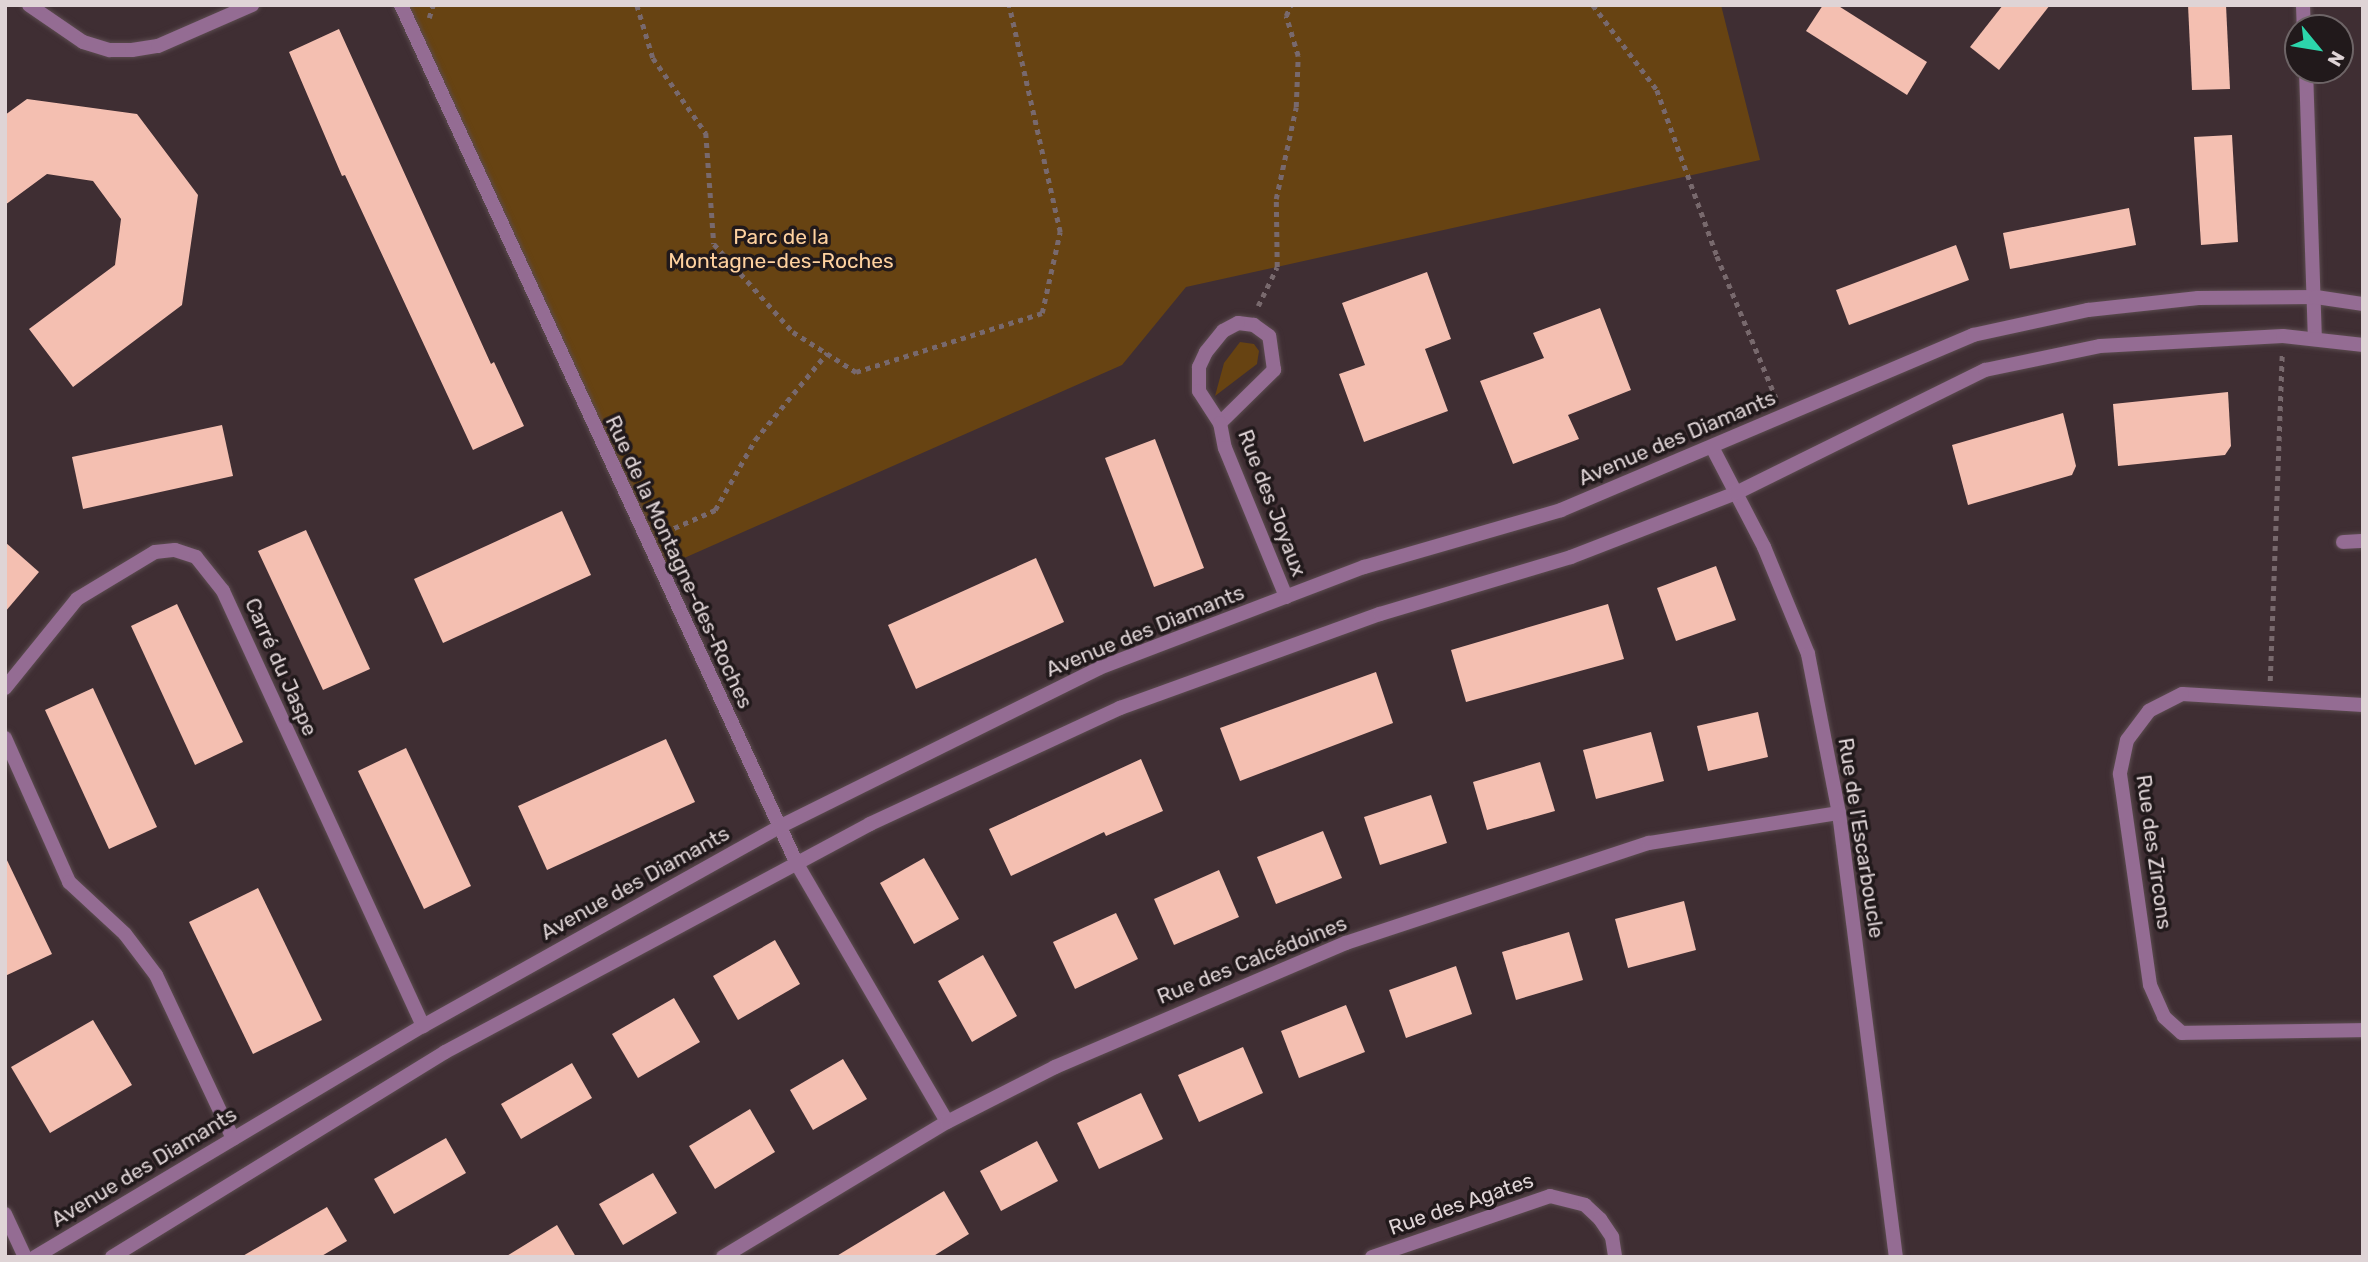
<!DOCTYPE html>
<html>
<head>
<meta charset="utf-8">
<style>
  body { margin:0 }
  #map { position:relative; width:2368px; height:1262px; overflow:hidden; background:#3f2e33; font-family:Rubik,sans-serif }
  div>[style] { position:absolute }
  .green>* { inset:0; background:#674312 }
  .building>* { inset:0; background:#f4bfb1 }
  .path>* { height:4.5px; margin-top:-2.25px; transform-origin:0; background:repeating-linear-gradient(90deg,#78696d 0 5px,transparent 0 10px) }
  .roads { filter:drop-shadow(0 0 2px #5c4c50) drop-shadow(0 0 2px #5c4c50) }
  .service>* { height:14px; margin:-7px; padding:0 7px; transform-origin:7px; border-radius:7px; background:#946c93 }
  .minor>* { height:14px; margin:-7px; padding:0 7px; transform-origin:7px; border-radius:7px; background:#946c93 }
  .tertiary>* { height:14px; margin:-7px; padding:0 7px; transform-origin:7px; border-radius:7px; background:#946c93 }
  span { translate:-50% -50%; white-space:nowrap; text-align:center; line-height:1.15; -webkit-text-stroke:7px #21191b; paint-order:stroke }
  .park-label { font-size:21px; color:#fed19f }
  .street-label { font-size:21px; color:#dfd4d6 }
  .frame { position:absolute; inset:0; border:7px solid #dfd4d6; pointer-events:none }
  .north { position:absolute; left:2284px; top:14px; width:70px; height:70px; box-sizing:border-box; background:#21191b; border:2px solid #6d6466; border-radius:50%; rotate:120deg; font-size:19px; font-weight:700; line-height:28px; text-align:center; color:#dfd4d6 }
  .north::after { content:''; display:block; margin:auto; width:24px; height:32px; background:#2cd5ab; clip-path:polygon(50% 0,100% 100%,50% 72%,0 100%) }
</style>
</head>
<body>
<div id="map">
  <div class="green">
    <i style="clip-path:polygon(401px 5px,1721px 5px,1760px 160px,1186px 287px,1122px 365px,657px 570px)"></i>
    <i style="clip-path:polygon(1240px 342px,1254px 344px,1259px 351px,1257px 364px,1215px 396px,1224px 363px)"></i>
  </div>
  <div class="building">
    <i style="clip-path:polygon(1823px 5px,1837px 5px,1927px 62px,1907px 95px,1806px 31px)"></i>
    <i style="clip-path:polygon(2003px 5px,2050px 5px,1999px 70px,1970px 47px)"></i>
    <i style="clip-path:polygon(2188px 5px,2226px 5px,2230px 89px,2192px 90px)"></i>
    <i style="clip-path:polygon(339px 29px,491px 364px,494px 362px,524px 426px,473px 450px,345px 175px,342px 176px,289px 52px)"></i>
    <i style="clip-path:polygon(27px 99px,137px 114px,198px 195px,182px 305px,73px 387px,29px 329px,115px 265px,121px 219px,93px 181px,47px 174px,5px 205px,5px 115px)"></i>
    <i style="clip-path:polygon(2232px 135px,2238px 242px,2201px 245px,2194px 137px)"></i>
    <i style="clip-path:polygon(2129px 208px,2136px 245px,2010px 269px,2003px 233px)"></i>
    <i style="clip-path:polygon(1956px 245px,1969px 280px,1849px 325px,1836px 290px)"></i>
    <i style="clip-path:polygon(1427px 272px,1451px 339px,1425px 349px,1448px 411px,1364px 442px,1339px 374px,1365px 365px,1342px 303px)"></i>
    <i style="clip-path:polygon(1600px 308px,1631px 390px,1568px 415px,1579px 439px,1513px 464px,1480px 381px,1544px 358px,1533px 333px)"></i>
    <i style="clip-path:polygon(2228px 392px,2231px 446px,2225px 455px,2118px 466px,2113px 404px)"></i>
    <i style="clip-path:polygon(2063px 413px,2076px 466px,2072px 475px,1968px 505px,1952px 445px)"></i>
    <i style="clip-path:polygon(222px 425px,233px 476px,83px 509px,72px 457px)"></i>
    <i style="clip-path:polygon(1155px 439px,1204px 568px,1154px 587px,1105px 458px)"></i>
    <i style="clip-path:polygon(562px 511px,591px 575px,443px 643px,414px 579px)"></i>
    <i style="clip-path:polygon(306px 530px,370px 669px,323px 690px,258px 551px)"></i>
    <i style="clip-path:polygon(5px 542px,39px 572px,5px 612px)"></i>
    <i style="clip-path:polygon(1036px 558px,1064px 622px,916px 689px,888px 625px)"></i>
    <i style="clip-path:polygon(1716px 566px,1736px 620px,1676px 641px,1657px 588px)"></i>
    <i style="clip-path:polygon(177px 604px,243px 742px,195px 765px,131px 626px)"></i>
    <i style="clip-path:polygon(1608px 604px,1624px 659px,1466px 702px,1451px 650px)"></i>
    <i style="clip-path:polygon(1376px 672px,1393px 723px,1240px 781px,1220px 728px)"></i>
    <i style="clip-path:polygon(93px 688px,157px 827px,109px 849px,45px 710px)"></i>
    <i style="clip-path:polygon(1758px 712px,1768px 757px,1708px 771px,1697px 726px)"></i>
    <i style="clip-path:polygon(1651px 732px,1664px 781px,1596px 799px,1583px 750px)"></i>
    <i style="clip-path:polygon(666px 739px,695px 802px,547px 870px,518px 806px)"></i>
    <i style="clip-path:polygon(406px 748px,471px 886px,424px 909px,358px 771px)"></i>
    <i style="clip-path:polygon(1141px 759px,1163px 811px,1106px 836px,1104px 832px,1011px 876px,989px 829px)"></i>
    <i style="clip-path:polygon(1540px 762px,1555px 811px,1487px 830px,1473px 782px)"></i>
    <i style="clip-path:polygon(1431px 795px,1447px 843px,1380px 865px,1364px 817px)"></i>
    <i style="clip-path:polygon(1323px 831px,1342px 878px,1276px 904px,1257px 857px)"></i>
    <i style="clip-path:polygon(5px 856px,52px 954px,5px 976px)"></i>
    <i style="clip-path:polygon(924px 858px,959px 919px,914px 944px,880px 883px)"></i>
    <i style="clip-path:polygon(1219px 870px,1239px 917px,1174px 945px,1154px 899px)"></i>
    <i style="clip-path:polygon(258px 888px,322px 1020px,253px 1054px,189px 922px)"></i>
    <i style="clip-path:polygon(1684px 901px,1696px 950px,1628px 968px,1615px 919px)"></i>
    <i style="clip-path:polygon(1116px 913px,1138px 959px,1075px 989px,1053px 942px)"></i>
    <i style="clip-path:polygon(1569px 932px,1583px 980px,1516px 1000px,1502px 952px)"></i>
    <i style="clip-path:polygon(775px 940px,800px 984px,738px 1020px,713px 976px)"></i>
    <i style="clip-path:polygon(983px 955px,1017px 1016px,972px 1042px,938px 981px)"></i>
    <i style="clip-path:polygon(1456px 966px,1472px 1014px,1406px 1038px,1389px 990px)"></i>
    <i style="clip-path:polygon(674px 998px,700px 1042px,638px 1078px,612px 1034px)"></i>
    <i style="clip-path:polygon(1346px 1005px,1365px 1052px,1299px 1078px,1281px 1031px)"></i>
    <i style="clip-path:polygon(93px 1020px,132px 1085px,50px 1133px,11px 1067px)"></i>
    <i style="clip-path:polygon(1243px 1047px,1263px 1093px,1199px 1122px,1178px 1075px)"></i>
    <i style="clip-path:polygon(843px 1059px,867px 1099px,813px 1130px,790px 1090px)"></i>
    <i style="clip-path:polygon(572px 1063px,592px 1098px,521px 1139px,501px 1104px)"></i>
    <i style="clip-path:polygon(1141px 1093px,1163px 1139px,1099px 1169px,1077px 1123px)"></i>
    <i style="clip-path:polygon(750px 1109px,775px 1152px,715px 1189px,689px 1146px)"></i>
    <i style="clip-path:polygon(446px 1138px,466px 1173px,394px 1214px,374px 1179px)"></i>
    <i style="clip-path:polygon(1037px 1141px,1058px 1181px,1001px 1211px,980px 1171px)"></i>
    <i style="clip-path:polygon(653px 1173px,677px 1213px,623px 1245px,599px 1204px)"></i>
    <i style="clip-path:polygon(944px 1191px,969px 1234px,932px 1257px,835px 1257px)"></i>
    <i style="clip-path:polygon(327px 1207px,347px 1241px,320px 1257px,241px 1257px)"></i>
    <i style="clip-path:polygon(557px 1225px,576px 1257px,505px 1257px)"></i>
  </div>
  <div class="path">
    <i style="left:637px;top:5px;width:55px;rotate:73.2deg"></i>
    <i style="left:653px;top:58px;width:92px;rotate:54.8deg"></i>
    <i style="left:706px;top:133px;width:111px;rotate:85.9deg"></i>
    <i style="left:714px;top:244px;width:118px;rotate:48.1deg"></i>
    <i style="left:793px;top:332px;width:75px;rotate:32.4deg"></i>
    <i style="left:856px;top:372px;width:195px;rotate:-17.6deg"></i>
    <i style="left:1042px;top:313px;width:83px;rotate:-77.5deg"></i>
    <i style="left:1060px;top:232px;width:233px;rotate:-102.7deg"></i>
    <i style="left:1593px;top:5px;width:106px;rotate:53deg"></i>
    <i style="left:1657px;top:90px;width:177px;rotate:70.1deg"></i>
    <i style="left:1717px;top:256px;width:154px;rotate:67.4deg"></i>
    <i style="left:429px;top:18px;width:14px;rotate:-73deg"></i>
    <i style="left:1258px;top:306px;width:43px;rotate:-64deg"></i>
    <i style="left:1277px;top:267px;width:68px;rotate:-90.8deg"></i>
    <i style="left:1276px;top:199px;width:94px;rotate:-77.7deg"></i>
    <i style="left:1296px;top:107px;width:51px;rotate:-87.8deg"></i>
    <i style="left:1298px;top:56px;width:42px;rotate:-106.7deg"></i>
    <i style="left:1286px;top:16px;width:12px;rotate:-66deg"></i>
    <i style="left:665px;top:532px;width:55px;rotate:-23.7deg"></i>
    <i style="left:715px;top:510px;width:81px;rotate:-60.3deg"></i>
    <i style="left:755px;top:440px;width:113px;rotate:-50.4deg"></i>
    <i style="left:2270px;top:681px;width:327px;rotate:-87.9deg"></i>
  </div>
  <div class="roads">
    <div class="service">
      <i style="left:2343px;top:542px;width:20px;rotate:-3deg"></i>
      <i style="left:5px;top:1214px;width:47px;rotate:65.1deg"></i>
    </div>
    <div class="minor">
      <i style="left:29px;top:5px;width:65px;rotate:34.4deg"></i>
      <i style="left:83px;top:42px;width:28px;rotate:17deg"></i>
      <i style="left:110px;top:50px;width:22px"></i>
      <i style="left:132px;top:50px;width:26px;rotate:-9deg"></i>
      <i style="left:158px;top:46px;width:103px;rotate:-23.6deg"></i>
      <i style="left:401px;top:5px;width:946px;rotate:65.25deg"></i>
      <i style="left:797px;top:864px;width:298px;rotate:59.8deg"></i>
      <i style="left:1220px;top:423px;width:76px;rotate:-44.5deg"></i>
      <i style="left:1274px;top:370px;width:34px;rotate:-98deg"></i>
      <i style="left:1269px;top:336px;width:19px;rotate:-144deg"></i>
      <i style="left:1254px;top:325px;width:16px;rotate:-173deg"></i>
      <i style="left:1238px;top:323px;width:17px;rotate:152deg"></i>
      <i style="left:1223px;top:331px;width:27px;rotate:129deg"></i>
      <i style="left:1206px;top:352px;width:17px;rotate:115deg"></i>
      <i style="left:1199px;top:367px;width:24px;rotate:90deg"></i>
      <i style="left:1199px;top:391px;width:38px;rotate:57deg"></i>
      <i style="left:1220px;top:423px;width:25px;rotate:79deg"></i>
      <i style="left:1225px;top:448px;width:161px;rotate:67.7deg"></i>
      <i style="left:1712px;top:447px;width:113px;rotate:62.5deg"></i>
      <i style="left:1764px;top:547px;width:116px;rotate:67.6deg"></i>
      <i style="left:1808px;top:654px;width:162px;rotate:79deg"></i>
      <i style="left:1839px;top:813px;width:448px;rotate:82.7deg"></i>
      <i style="left:5px;top:688px;width:114px;rotate:-51deg"></i>
      <i style="left:77px;top:599px;width:91px;rotate:-31.1deg"></i>
      <i style="left:155px;top:552px;width:20px;rotate:-6deg"></i>
      <i style="left:175px;top:550px;width:22px;rotate:18deg"></i>
      <i style="left:196px;top:557px;width:43px;rotate:51.5deg"></i>
      <i style="left:223px;top:591px;width:479px;rotate:65.3deg"></i>
      <i style="left:2363px;top:705px;width:181px;rotate:-176.5deg"></i>
      <i style="left:2182px;top:694px;width:37px;rotate:153deg"></i>
      <i style="left:2149px;top:711px;width:36px;rotate:127deg"></i>
      <i style="left:2127px;top:740px;width:35px;rotate:102deg"></i>
      <i style="left:2120px;top:774px;width:213px;rotate:81.9deg"></i>
      <i style="left:2150px;top:985px;width:35px;rotate:66deg"></i>
      <i style="left:2164px;top:1017px;width:24px;rotate:42deg"></i>
      <i style="left:2182px;top:1033px;width:181px;rotate:-0.9deg"></i>
      <i style="left:5px;top:738px;width:158px;rotate:66deg"></i>
      <i style="left:69px;top:882px;width:76px;rotate:42.9deg"></i>
      <i style="left:125px;top:934px;width:51px;rotate:52.9deg"></i>
      <i style="left:156px;top:975px;width:181px;rotate:64.8deg"></i>
      <i style="left:723px;top:1257px;width:262px;rotate:-31.1deg"></i>
      <i style="left:947px;top:1122px;width:121px;rotate:-27deg"></i>
      <i style="left:1055px;top:1067px;width:316px;rotate:-23.1deg"></i>
      <i style="left:1346px;top:943px;width:319px;rotate:-18.3deg"></i>
      <i style="left:1649px;top:843px;width:192px;rotate:-9deg"></i>
      <i style="left:1372px;top:1257px;width:188px;rotate:-18.9deg"></i>
      <i style="left:1550px;top:1196px;width:36px;rotate:14deg"></i>
      <i style="left:1585px;top:1205px;width:21px;rotate:43deg"></i>
      <i style="left:1600px;top:1219px;width:22px;rotate:56deg"></i>
      <i style="left:1612px;top:1237px;width:20px;rotate:81deg"></i>
    </div>
    <div class="tertiary">
      <i style="left:2303px;top:5px;width:23px;rotate:88deg"></i>
      <i style="left:2306px;top:70px;width:269px;rotate:88.1deg"></i>
      <i style="left:35px;top:1257px;width:452px;rotate:-30.8deg"></i>
      <i style="left:423px;top:1026px;width:408px;rotate:-29.2deg"></i>
      <i style="left:779px;top:827px;width:357px;rotate:-26.4deg"></i>
      <i style="left:1099px;top:668px;width:284px;rotate:-20.9deg"></i>
      <i style="left:1364px;top:567px;width:205px;rotate:-16.1deg"></i>
      <i style="left:1561px;top:510px;width:448px;rotate:-23deg"></i>
      <i style="left:1973px;top:335px;width:118px;rotate:-12.3deg"></i>
      <i style="left:2088px;top:310px;width:111px;rotate:-6.2deg"></i>
      <i style="left:2198px;top:298px;width:118px;rotate:-0.5deg"></i>
      <i style="left:2316px;top:297px;width:48px;rotate:8.5deg"></i>
      <i style="left:112px;top:1257px;width:391px;rotate:-31.6deg"></i>
      <i style="left:445px;top:1052px;width:482px;rotate:-28.2deg"></i>
      <i style="left:870px;top:824px;width:276px;rotate:-24.9deg"></i>
      <i style="left:1120px;top:708px;width:276px;rotate:-19.9deg"></i>
      <i style="left:1380px;top:614px;width:199px;rotate:-16.6deg"></i>
      <i style="left:1571px;top:557px;width:177px;rotate:-21.2deg"></i>
      <i style="left:1736px;top:493px;width:278px;rotate:-26.3deg"></i>
      <i style="left:1985px;top:370px;width:117px;rotate:-11.8deg"></i>
      <i style="left:2100px;top:346px;width:183px;rotate:-3.1deg"></i>
      <i style="left:2283px;top:336px;width:81px;rotate:6.4deg"></i>
    </div>
  </div>
  <div class="park-label">
    <span style="left:781px;top:249px">Parc de la<br>Montagne-des-Roches</span>
  </div>
  <div class="street-label">
    <span style="left:1677px;top:438px;rotate:-23deg">Avenue des Diamants</span>
    <span style="left:1272px;top:503px;rotate:69deg">Rue des Joyaux</span>
    <span style="left:679px;top:562px;rotate:65deg">Rue de la Montagne-des-Roches</span>
    <span style="left:1145px;top:631px;rotate:-22deg">Avenue des Diamants</span>
    <span style="left:281px;top:667px;rotate:66deg">Carré du Jaspe</span>
    <span style="left:1861px;top:838px;rotate:81deg">Rue de l'Escarboucle</span>
    <span style="left:2154px;top:852px;rotate:82deg">Rue des Zircons</span>
    <span style="left:635px;top:883px;rotate:-29deg">Avenue des Diamants</span>
    <span style="left:1252px;top:960px;rotate:-22deg">Rue des Calcédoines</span>
    <span style="left:144px;top:1167px;rotate:-31deg">Avenue des Diamants</span>
    <span style="left:1461px;top:1204px;rotate:-19deg">Rue des Agates</span>
  </div>
  <div class="frame"></div>
  <div class="north">N</div>
</div>
</body>
</html>
